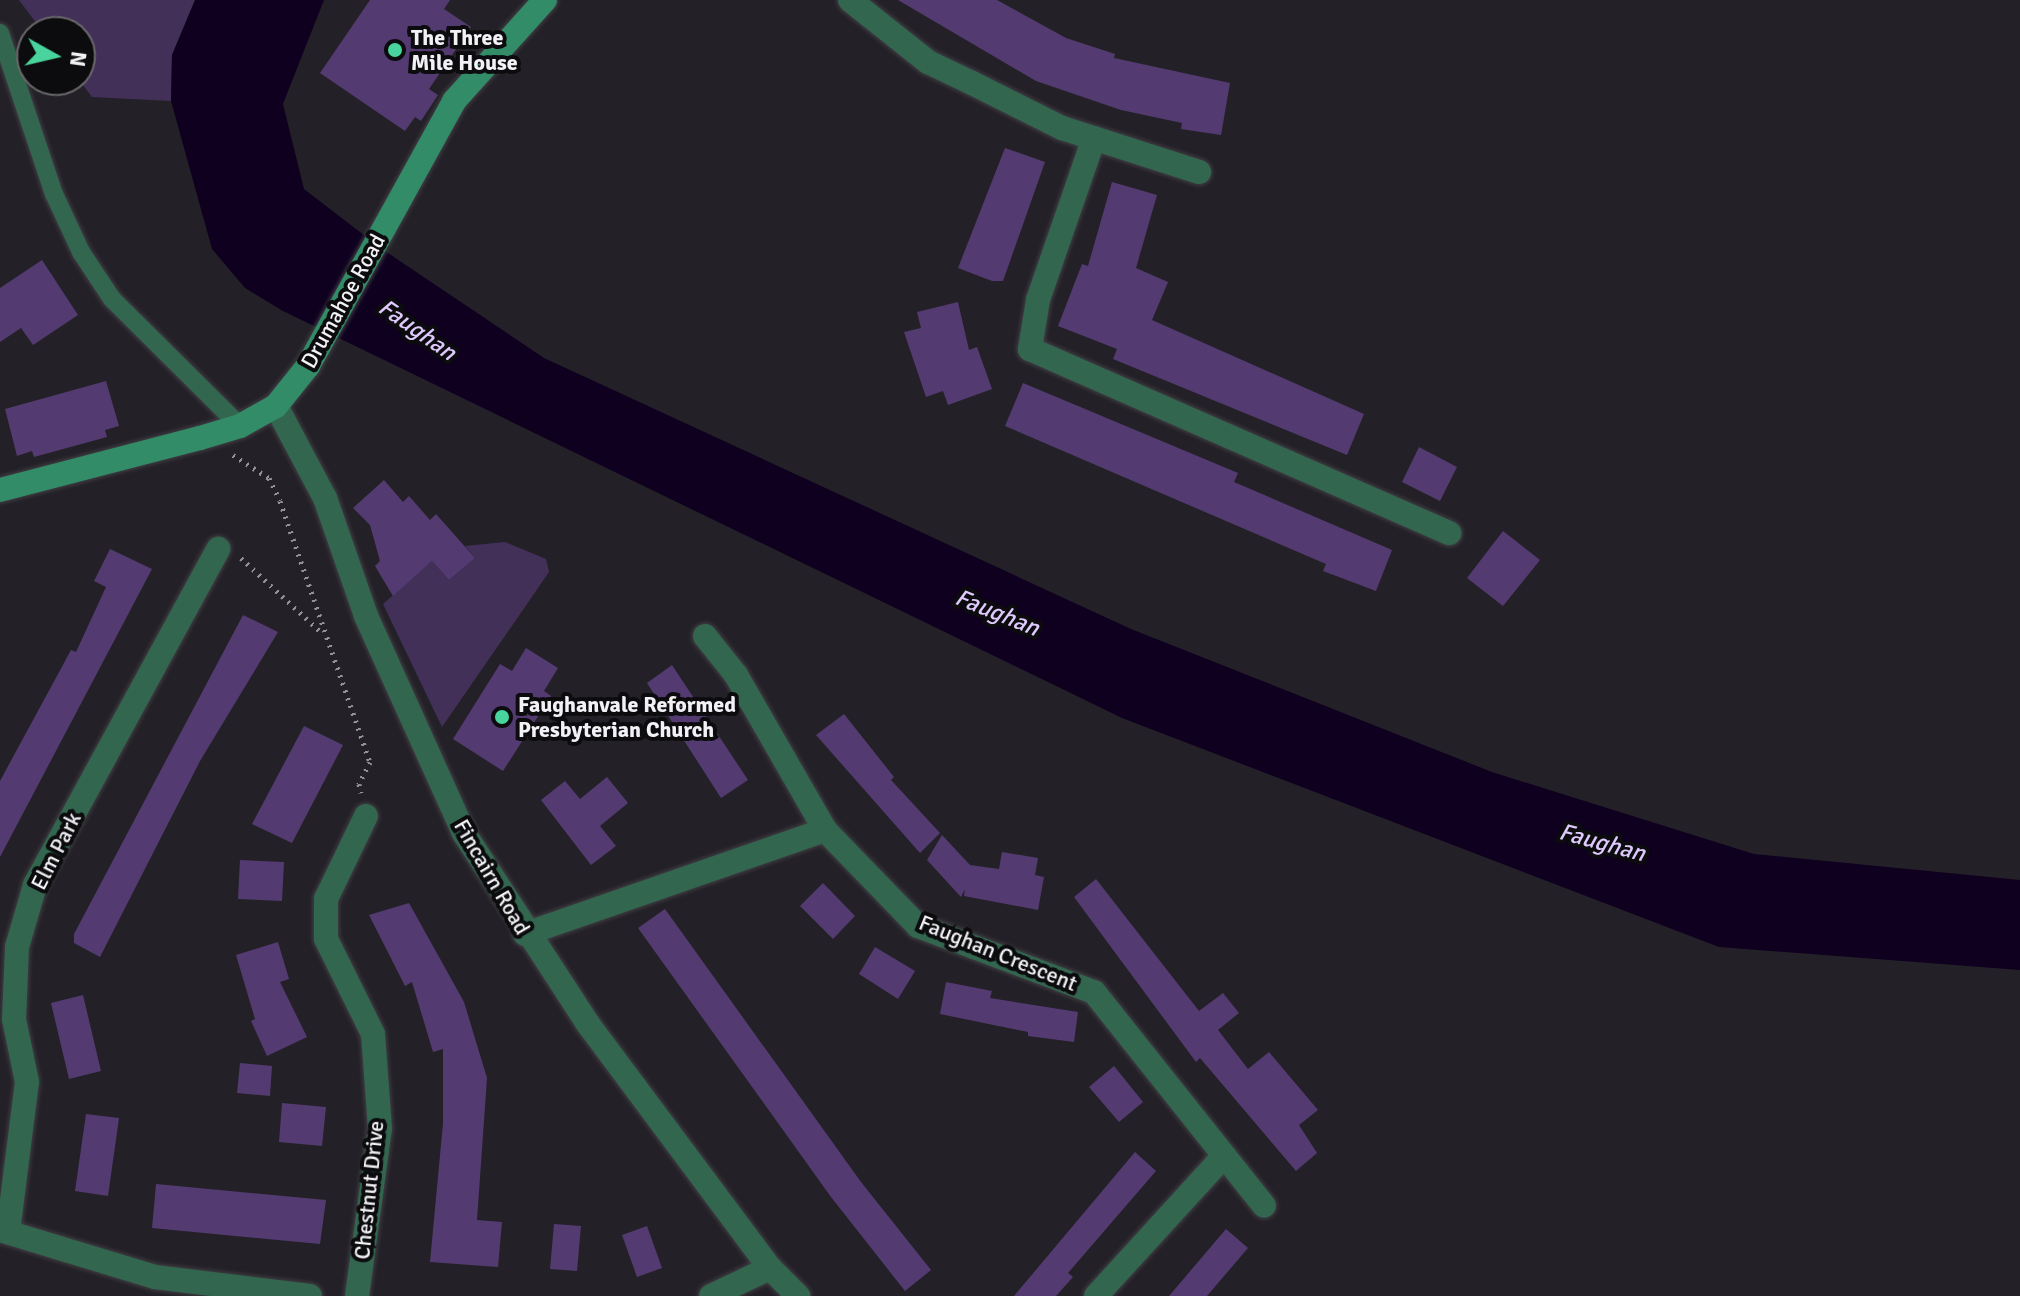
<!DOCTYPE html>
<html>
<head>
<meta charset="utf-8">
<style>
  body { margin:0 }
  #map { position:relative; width:2020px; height:1296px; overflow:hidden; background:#232127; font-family:Signika,sans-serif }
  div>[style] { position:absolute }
  .green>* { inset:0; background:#423059 }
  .water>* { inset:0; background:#0f0020 }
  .building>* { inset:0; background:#533b71 }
  .path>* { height:5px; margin-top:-2.5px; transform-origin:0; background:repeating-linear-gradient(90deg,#939297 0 2px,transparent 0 8px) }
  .roads { filter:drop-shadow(0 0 2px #403e44) drop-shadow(0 0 2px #403e44) }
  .lane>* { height:18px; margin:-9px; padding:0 9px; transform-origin:9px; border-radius:9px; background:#32664f }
  .street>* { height:24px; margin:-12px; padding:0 12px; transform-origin:12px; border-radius:12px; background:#32664f }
  .secondary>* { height:24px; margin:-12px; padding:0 12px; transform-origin:12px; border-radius:12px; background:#338c68 }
  .dots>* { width:22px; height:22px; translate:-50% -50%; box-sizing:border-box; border:4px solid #0c0b0d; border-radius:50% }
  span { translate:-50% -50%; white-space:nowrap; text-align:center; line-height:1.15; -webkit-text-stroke:8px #0c0b0d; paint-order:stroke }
  .poi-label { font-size:22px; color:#f2f1f5; font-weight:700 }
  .left { translate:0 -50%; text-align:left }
  .street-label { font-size:22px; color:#f2f1f5 }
  .water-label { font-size:24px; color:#ddc9fc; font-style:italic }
  .north { position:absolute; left:16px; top:16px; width:80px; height:80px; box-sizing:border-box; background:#0c0b0d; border:2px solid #68676a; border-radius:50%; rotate:98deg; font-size:22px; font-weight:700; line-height:32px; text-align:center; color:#f2f1f5 }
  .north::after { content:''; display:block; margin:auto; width:28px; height:36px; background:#49d49d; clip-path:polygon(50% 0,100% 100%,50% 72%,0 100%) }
</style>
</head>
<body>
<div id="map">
  <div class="green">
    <i style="clip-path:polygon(19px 0,195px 0,172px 55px,171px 101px,92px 97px,79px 80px,80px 32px,43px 32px)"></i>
    <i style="clip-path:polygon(505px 542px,546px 559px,549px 572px,442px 727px,383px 604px,432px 561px,449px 580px,475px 558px,465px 546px)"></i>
  </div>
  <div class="water">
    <i style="clip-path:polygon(195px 0,324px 0,283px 104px,304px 189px,382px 249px,544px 358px,1131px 629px,1492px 772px,1754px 854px,2020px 880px,2020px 970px,1719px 947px,1122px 718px,283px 311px,245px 288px,212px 249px,171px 101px,172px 55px)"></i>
  </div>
  <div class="building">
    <i style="clip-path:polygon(370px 0,450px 0,444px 9px,471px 27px,429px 89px,438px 95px,421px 121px,415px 117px,405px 131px,320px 73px)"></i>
    <i style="clip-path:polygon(898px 0,997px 0,1066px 38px,1115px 54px,1114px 58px,1230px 83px,1221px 135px,1181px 129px,1182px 123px,1121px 110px,1036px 81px)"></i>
    <i style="clip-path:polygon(1005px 148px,1045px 162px,1003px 281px,992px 281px,958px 268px)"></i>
    <i style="clip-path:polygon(1112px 182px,1157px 195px,1136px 268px,1168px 282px,1152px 320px,1364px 414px,1347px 455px,1113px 359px,1117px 349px,1058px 326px,1082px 264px,1088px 266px)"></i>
    <i style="clip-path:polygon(42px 260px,78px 315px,33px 345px,21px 328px,0 342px,0 288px)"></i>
    <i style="clip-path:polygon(958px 302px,969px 350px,977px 347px,992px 389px,948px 405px,943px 391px,926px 397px,904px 332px,921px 328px,917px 312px)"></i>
    <i style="clip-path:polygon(106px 381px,119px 426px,105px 430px,107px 437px,34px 457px,32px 451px,17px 456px,5px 409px)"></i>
    <i style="clip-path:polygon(1023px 383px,1238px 473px,1234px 482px,1392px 550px,1376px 591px,1323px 571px,1326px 564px,1005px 426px)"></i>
    <i style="clip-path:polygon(1419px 447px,1457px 467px,1440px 501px,1402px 482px)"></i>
    <i style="clip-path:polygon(384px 480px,403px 502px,409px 496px,430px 520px,436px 514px,475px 558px,449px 580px,432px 561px,393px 596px,375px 566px,380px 561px,370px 525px,353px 508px)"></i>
    <i style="clip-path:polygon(1503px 531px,1540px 560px,1503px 606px,1467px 578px)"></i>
    <i style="clip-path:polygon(110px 549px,152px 569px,0 857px,0 781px,71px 650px,76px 652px,106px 587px,94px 581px)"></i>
    <i style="clip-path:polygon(243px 615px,278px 632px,200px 761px,100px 957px,74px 943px,74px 934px)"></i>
    <i style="clip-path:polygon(526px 648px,558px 668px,544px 691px,551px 696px,503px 771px,453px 739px,500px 664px,512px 671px)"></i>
    <i style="clip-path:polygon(672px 665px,748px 780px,721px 798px,647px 683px)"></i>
    <i style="clip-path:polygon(844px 714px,894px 777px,891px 780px,940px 833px,920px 853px,816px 735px)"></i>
    <i style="clip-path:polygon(304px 726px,343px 745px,292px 843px,252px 824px)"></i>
    <i style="clip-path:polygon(607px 777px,628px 803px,600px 826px,616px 846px,591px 865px,541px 800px,565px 781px,580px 799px)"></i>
    <i style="clip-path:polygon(942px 835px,970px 865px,999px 869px,1002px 852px,1038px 858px,1035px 875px,1044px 877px,1038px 910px,964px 896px,965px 889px,961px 897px,927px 860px)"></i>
    <i style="clip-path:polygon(240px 860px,284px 862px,282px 901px,238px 899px)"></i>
    <i style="clip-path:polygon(1096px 879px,1199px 1011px,1223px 993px,1239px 1013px,1218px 1030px,1248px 1069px,1269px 1052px,1318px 1110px,1299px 1125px,1317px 1153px,1296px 1171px,1200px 1058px,1196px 1062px,1074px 897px)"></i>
    <i style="clip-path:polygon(823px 883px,855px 916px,833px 939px,800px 906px)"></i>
    <i style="clip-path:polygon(409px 903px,464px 1002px,487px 1078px,477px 1220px,502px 1222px,498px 1267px,430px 1262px,443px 1123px,443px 1049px,433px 1052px,412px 982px,405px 986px,369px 915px)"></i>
    <i style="clip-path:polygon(665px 909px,861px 1182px,931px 1270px,905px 1291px,831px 1197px,638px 928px)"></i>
    <i style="clip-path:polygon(278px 942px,289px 979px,280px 982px,307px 1037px,267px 1056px,251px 1021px,255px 1019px,236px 955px)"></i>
    <i style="clip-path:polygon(875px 947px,915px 971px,898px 999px,859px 974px)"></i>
    <i style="clip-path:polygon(946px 982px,992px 991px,990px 998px,1078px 1012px,1074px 1042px,1028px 1036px,1028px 1032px,940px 1014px)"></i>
    <i style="clip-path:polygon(83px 995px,101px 1071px,69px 1079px,51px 1003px)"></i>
    <i style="clip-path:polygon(240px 1063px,272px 1066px,270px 1096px,237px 1093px)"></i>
    <i style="clip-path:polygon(1114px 1066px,1143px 1102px,1119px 1122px,1089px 1087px)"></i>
    <i style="clip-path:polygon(282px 1103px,326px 1107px,322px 1146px,279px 1142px)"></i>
    <i style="clip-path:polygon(86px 1114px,119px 1118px,108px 1196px,75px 1191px)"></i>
    <i style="clip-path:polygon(1135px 1152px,1156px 1171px,1068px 1273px,1073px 1277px,1056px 1296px,1014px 1296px)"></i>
    <i style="clip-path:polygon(156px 1184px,326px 1200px,320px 1244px,152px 1228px)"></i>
    <i style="clip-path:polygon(554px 1224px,581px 1226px,577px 1271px,550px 1269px)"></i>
    <i style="clip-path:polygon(647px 1226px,662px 1268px,637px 1277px,622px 1235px)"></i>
    <i style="clip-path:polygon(1226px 1229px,1248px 1248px,1207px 1296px,1169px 1296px)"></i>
  </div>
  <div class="path">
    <i style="left:233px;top:455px;width:43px;rotate:32.6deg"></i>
    <i style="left:269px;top:478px;width:25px;rotate:64deg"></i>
    <i style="left:280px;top:501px;width:276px;rotate:71deg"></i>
    <i style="left:370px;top:762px;width:25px;rotate:117deg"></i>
    <i style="left:359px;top:784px;width:9px;rotate:77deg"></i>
    <i style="left:241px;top:558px;width:110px;rotate:42.8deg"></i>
  </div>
  <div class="roads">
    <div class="lane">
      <i style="left:0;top:33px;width:170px;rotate:71.5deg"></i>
      <i style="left:54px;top:194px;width:64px;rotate:65deg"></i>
      <i style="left:81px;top:252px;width:56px;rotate:56.6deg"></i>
      <i style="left:112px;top:299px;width:180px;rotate:44.8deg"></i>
    </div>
    <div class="street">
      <i style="left:850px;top:0;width:100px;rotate:38.5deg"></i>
      <i style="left:928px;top:62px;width:49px;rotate:25.5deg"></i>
      <i style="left:972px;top:83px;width:101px;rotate:26.6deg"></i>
      <i style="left:1062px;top:128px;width:144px;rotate:17.8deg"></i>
      <i style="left:1094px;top:138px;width:171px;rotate:109.1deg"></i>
      <i style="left:1038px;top:300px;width:50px;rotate:99.3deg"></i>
      <i style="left:1030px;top:349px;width:458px;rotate:23.7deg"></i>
      <i style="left:276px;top:406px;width:104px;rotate:62deg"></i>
      <i style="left:325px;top:498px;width:125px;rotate:70.8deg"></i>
      <i style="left:366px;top:616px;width:238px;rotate:65.7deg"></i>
      <i style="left:464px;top:833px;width:228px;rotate:57deg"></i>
      <i style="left:588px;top:1024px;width:304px;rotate:53.3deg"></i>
      <i style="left:770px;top:1268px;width:40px;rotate:45deg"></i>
      <i style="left:705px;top:636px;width:50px;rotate:51.5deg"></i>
      <i style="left:736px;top:675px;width:179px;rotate:60.1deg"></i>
      <i style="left:825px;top:830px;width:134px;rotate:45.9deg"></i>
      <i style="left:918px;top:926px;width:188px;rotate:20.6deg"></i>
      <i style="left:1094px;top:992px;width:273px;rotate:51.5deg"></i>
      <i style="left:525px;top:934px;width:318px;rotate:-19.1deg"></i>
      <i style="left:0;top:1230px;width:162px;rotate:16.9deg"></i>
      <i style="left:155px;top:1277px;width:156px;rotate:7deg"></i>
      <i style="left:8px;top:1232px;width:151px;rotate:-82.8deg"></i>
      <i style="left:27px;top:1082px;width:64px;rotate:-101.7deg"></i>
      <i style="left:14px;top:1019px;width:72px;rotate:-87.6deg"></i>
      <i style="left:17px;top:947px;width:65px;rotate:-73.8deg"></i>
      <i style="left:35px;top:885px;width:383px;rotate:-61.4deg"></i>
      <i style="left:357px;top:1296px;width:169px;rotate:-82.2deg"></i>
      <i style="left:380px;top:1129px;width:95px;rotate:-94.2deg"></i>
      <i style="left:373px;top:1034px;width:106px;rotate:-116.3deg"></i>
      <i style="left:326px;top:939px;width:40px;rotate:-90deg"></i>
      <i style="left:326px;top:899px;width:92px;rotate:-64.3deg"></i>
      <i style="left:711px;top:1296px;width:65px;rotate:-25.4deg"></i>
      <i style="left:1096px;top:1296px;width:190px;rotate:-47.6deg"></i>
    </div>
    <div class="secondary">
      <i style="left:0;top:490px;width:207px;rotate:-14.6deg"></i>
      <i style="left:200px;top:438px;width:42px;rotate:-16.7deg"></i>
      <i style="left:240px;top:426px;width:41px;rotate:-29.1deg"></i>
      <i style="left:276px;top:406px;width:51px;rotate:-51.3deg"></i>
      <i style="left:308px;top:366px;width:303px;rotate:-61.1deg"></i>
      <i style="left:454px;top:101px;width:136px;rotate:-48deg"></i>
    </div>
  </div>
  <div class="dots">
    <i style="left:395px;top:50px;background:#49d49d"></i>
    <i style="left:502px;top:717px;background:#49d49d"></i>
  </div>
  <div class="poi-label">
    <span class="left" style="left:411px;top:50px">The Three<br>Mile House</span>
    <span class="left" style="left:518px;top:717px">Faughanvale Reformed<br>Presbyterian Church</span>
  </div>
  <div class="street-label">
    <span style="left:343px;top:301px;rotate:-61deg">Drumahoe Road</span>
    <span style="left:56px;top:851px;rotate:-63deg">Elm Park</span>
    <span style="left:492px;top:877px;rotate:60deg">Fincairn Road</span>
    <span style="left:998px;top:953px;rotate:22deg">Faughan Crescent</span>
    <span style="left:369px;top:1190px;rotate:-84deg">Chestnut Drive</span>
  </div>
  <div class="water-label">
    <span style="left:417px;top:330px;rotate:35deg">Faughan</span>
    <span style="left:997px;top:613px;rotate:22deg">Faughan</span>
    <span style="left:1602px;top:843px;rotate:15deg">Faughan</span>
  </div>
  <div class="north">N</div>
</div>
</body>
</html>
